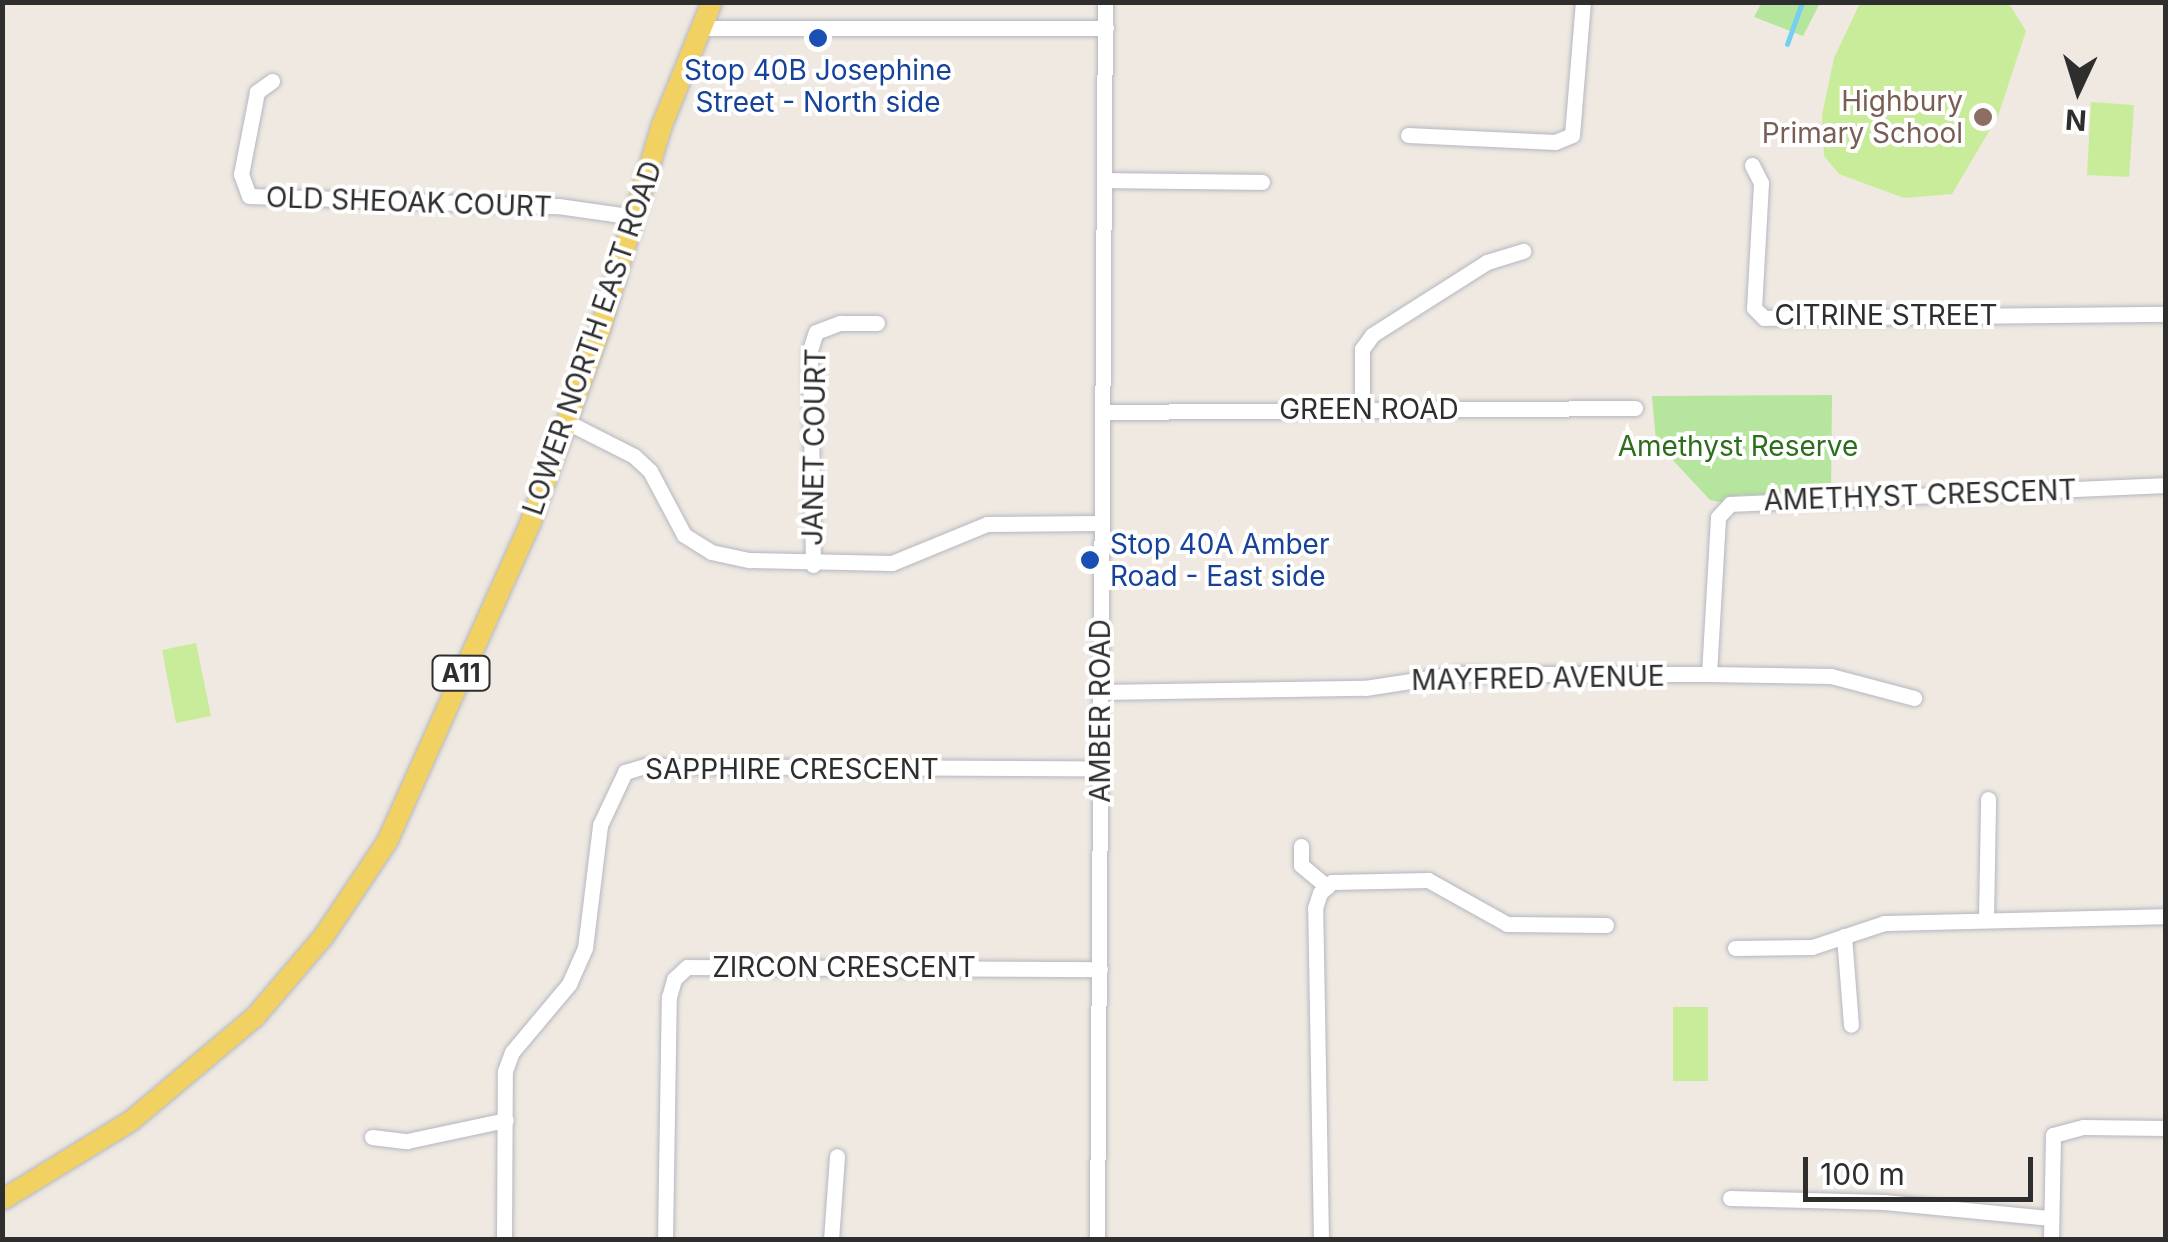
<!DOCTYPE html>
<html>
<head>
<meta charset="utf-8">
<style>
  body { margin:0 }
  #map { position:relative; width:2168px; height:1242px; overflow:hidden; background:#efe9e1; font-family:Inter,sans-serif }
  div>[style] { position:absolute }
  .green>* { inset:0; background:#b6e59e }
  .pitch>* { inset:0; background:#c9ec9a }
  .stream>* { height:5px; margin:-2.5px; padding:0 2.5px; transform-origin:2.5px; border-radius:2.5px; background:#75cff0 }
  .roads { filter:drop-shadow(0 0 2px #b4b7c1) drop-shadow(0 0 2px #b4b7c1) }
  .minor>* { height:15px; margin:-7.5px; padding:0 7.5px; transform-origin:7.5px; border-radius:7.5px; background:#fff }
  .major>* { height:20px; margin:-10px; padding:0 10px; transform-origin:10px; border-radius:10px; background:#f2d163 }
  .dots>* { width:28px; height:28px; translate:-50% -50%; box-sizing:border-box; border:5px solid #fff; border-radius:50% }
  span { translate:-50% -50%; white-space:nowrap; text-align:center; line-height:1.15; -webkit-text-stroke:8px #fff; paint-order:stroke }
  .shield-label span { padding:2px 8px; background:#fff; border:2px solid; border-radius:8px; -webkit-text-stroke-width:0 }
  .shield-label { font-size:25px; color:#2e2e2e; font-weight:700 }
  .transit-label { font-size:28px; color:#164399 }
  .left { translate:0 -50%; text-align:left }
  .education-label { font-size:28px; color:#785e54 }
  .right { translate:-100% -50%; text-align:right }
  .street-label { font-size:28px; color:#2e2e2e }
  .park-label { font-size:28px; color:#2c6e1b }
  .frame { position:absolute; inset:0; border:5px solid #2e2e2e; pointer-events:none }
  .north { position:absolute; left:2028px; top:40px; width:100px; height:100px; -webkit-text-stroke:8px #fff; paint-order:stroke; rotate:184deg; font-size:28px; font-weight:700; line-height:40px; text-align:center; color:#2e2e2e }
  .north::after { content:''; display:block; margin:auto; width:35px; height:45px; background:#2e2e2e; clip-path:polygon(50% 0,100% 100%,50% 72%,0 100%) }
  .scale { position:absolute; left:1803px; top:1157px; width:230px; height:45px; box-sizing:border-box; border:5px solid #2e2e2e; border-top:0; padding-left:12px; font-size:30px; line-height:35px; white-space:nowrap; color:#2e2e2e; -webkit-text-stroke:8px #fff; paint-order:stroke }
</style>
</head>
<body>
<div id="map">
  <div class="green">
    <i style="clip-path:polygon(1762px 2px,1820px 2px,1820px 3px,1803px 36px,1754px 17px)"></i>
    <i style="clip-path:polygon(1832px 395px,1831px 495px,1739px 495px,1730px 504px,1710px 500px,1656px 442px,1652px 396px)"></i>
  </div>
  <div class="pitch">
    <i style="clip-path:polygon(2008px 2px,2026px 31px,1998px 116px,1952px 194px,1904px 198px,1839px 174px,1824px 156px,1822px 115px,1834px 58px,1860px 3px)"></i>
    <i style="clip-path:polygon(2091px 102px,2134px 105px,2129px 177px,2087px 175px)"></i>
    <i style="clip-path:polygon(196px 643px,211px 716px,176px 723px,162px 650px)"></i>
    <i style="clip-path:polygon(1673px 1007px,1708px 1007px,1708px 1081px,1673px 1081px)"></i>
  </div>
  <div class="stream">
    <i style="left:1787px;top:44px;width:45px;rotate:-70.3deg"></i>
  </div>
  <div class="roads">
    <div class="minor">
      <i style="left:700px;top:28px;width:406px"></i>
      <i style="left:272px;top:81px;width:19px;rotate:144deg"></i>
      <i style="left:257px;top:92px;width:84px;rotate:101deg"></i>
      <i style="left:241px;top:174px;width:23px;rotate:70deg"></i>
      <i style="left:249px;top:196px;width:309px;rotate:1.9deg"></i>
      <i style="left:558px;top:206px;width:78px;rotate:8.1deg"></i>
      <i style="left:1408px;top:135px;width:147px;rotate:2.7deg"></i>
      <i style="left:1555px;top:142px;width:18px;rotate:-22deg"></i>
      <i style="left:1572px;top:135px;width:133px;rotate:-85.3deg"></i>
      <i style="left:1752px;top:165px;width:20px;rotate:63deg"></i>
      <i style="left:1761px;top:183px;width:125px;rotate:93.2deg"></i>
      <i style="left:1754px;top:308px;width:14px;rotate:45deg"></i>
      <i style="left:1764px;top:318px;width:402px;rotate:-0.6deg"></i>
      <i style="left:1105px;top:180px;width:157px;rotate:0.7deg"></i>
      <i style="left:1362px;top:408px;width:59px;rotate:-90deg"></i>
      <i style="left:1362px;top:349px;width:17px;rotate:-54deg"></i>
      <i style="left:1372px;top:335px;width:136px;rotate:-32.4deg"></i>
      <i style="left:1487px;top:262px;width:38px;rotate:-17deg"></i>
      <i style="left:1103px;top:412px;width:532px;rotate:-0.43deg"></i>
      <i style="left:567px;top:422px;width:75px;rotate:26.9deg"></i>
      <i style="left:634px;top:456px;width:22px;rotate:43deg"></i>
      <i style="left:650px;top:471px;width:72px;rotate:62deg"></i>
      <i style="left:684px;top:535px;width:32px;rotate:32deg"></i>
      <i style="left:711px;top:552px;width:40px;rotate:12deg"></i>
      <i style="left:750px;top:560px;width:142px;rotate:1.2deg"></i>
      <i style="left:892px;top:563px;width:103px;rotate:-22.3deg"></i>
      <i style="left:987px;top:524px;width:114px;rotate:-0.5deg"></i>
      <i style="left:813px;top:565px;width:215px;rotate:-90.8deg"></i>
      <i style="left:810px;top:350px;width:19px;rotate:-72deg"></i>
      <i style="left:816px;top:332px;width:26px;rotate:-21deg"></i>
      <i style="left:840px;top:323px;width:37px"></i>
      <i style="left:1709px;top:674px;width:157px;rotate:-86.7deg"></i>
      <i style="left:1718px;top:517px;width:18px;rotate:-47deg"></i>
      <i style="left:1730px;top:504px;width:436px;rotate:-2.5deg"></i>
      <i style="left:1100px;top:692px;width:265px;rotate:-0.9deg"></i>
      <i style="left:1365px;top:688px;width:91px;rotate:-8.8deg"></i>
      <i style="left:1455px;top:674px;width:254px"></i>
      <i style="left:1709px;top:674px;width:122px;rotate:0.9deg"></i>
      <i style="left:1831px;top:676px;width:86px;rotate:14.8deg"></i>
      <i style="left:1301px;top:846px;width:19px;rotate:90deg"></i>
      <i style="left:1301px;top:865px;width:34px;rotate:40deg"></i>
      <i style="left:1986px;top:919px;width:120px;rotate:-89deg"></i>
      <i style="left:1844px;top:936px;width:89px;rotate:85.5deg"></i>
      <i style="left:1735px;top:948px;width:77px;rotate:-0.7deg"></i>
      <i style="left:1812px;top:947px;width:76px;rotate:-18.4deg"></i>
      <i style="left:1884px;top:923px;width:282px;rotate:-1.4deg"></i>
      <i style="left:372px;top:1137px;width:35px;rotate:7deg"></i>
      <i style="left:407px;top:1141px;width:101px;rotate:-12deg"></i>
      <i style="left:1730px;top:1198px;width:154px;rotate:1.5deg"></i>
      <i style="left:1884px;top:1202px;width:168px;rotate:5.5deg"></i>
      <i style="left:504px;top:1240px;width:169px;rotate:-89.7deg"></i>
      <i style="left:505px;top:1071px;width:20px;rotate:-70deg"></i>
      <i style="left:512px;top:1052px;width:89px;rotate:-50deg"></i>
      <i style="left:569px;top:984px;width:39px;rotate:-66deg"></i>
      <i style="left:585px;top:948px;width:124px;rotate:-83deg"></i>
      <i style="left:600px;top:825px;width:59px;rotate:-64.7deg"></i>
      <i style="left:625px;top:772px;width:21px;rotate:-17deg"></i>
      <i style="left:645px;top:766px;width:455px;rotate:0.3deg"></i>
      <i style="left:665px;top:1240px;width:243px;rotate:-89.1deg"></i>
      <i style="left:669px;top:997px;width:19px;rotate:-74deg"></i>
      <i style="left:674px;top:979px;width:18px;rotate:-43deg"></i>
      <i style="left:687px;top:967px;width:413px;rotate:0.3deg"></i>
      <i style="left:831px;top:1240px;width:84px;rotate:-85.9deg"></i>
      <i style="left:1097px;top:1240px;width:1238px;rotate:-89.63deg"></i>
      <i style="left:1321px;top:1240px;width:332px;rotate:-91deg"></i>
      <i style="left:1315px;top:908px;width:16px;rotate:-72deg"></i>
      <i style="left:1320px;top:893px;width:16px;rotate:-43deg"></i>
      <i style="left:1332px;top:882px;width:96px;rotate:-1.2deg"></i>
      <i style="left:1428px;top:880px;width:90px;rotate:29.1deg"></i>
      <i style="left:1507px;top:924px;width:99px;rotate:0.6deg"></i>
      <i style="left:2051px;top:1240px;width:105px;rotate:-88.9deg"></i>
      <i style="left:2053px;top:1135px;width:31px;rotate:-15deg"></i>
      <i style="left:2083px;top:1127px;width:83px;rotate:0.7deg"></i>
    </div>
    <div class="major">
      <i style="left:2px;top:1200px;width:151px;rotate:-31.5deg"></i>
      <i style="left:131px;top:1121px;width:162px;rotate:-40deg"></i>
      <i style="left:255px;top:1017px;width:106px;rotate:-49.6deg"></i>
      <i style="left:324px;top:936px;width:113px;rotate:-56.2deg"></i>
      <i style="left:387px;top:842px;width:349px;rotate:-65.8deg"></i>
      <i style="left:530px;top:524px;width:206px;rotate:-70.2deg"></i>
      <i style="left:600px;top:330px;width:214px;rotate:-73.2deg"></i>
      <i style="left:662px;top:125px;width:133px;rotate:-67.9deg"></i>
    </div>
  </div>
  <div class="dots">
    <i style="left:818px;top:38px;background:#1a4fb4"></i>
    <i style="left:1983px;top:117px;background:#8d6e63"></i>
    <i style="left:1090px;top:560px;background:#1a4fb4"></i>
  </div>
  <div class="shield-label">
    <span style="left:461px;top:673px">A11</span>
  </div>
  <div class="transit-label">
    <span style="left:818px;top:86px">Stop 40B Josephine<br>Street - North side</span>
    <span class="left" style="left:1110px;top:560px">Stop 40A Amber<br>Road - East side</span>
  </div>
  <div class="education-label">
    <span class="right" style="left:1963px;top:117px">Highbury<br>Primary School</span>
  </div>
  <div class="street-label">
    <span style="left:409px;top:202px;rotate:2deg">OLD SHEOAK COURT</span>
    <span style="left:1886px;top:315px">CITRINE STREET</span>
    <span style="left:592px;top:338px;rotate:-71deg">LOWER NORTH EAST ROAD</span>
    <span style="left:1369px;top:409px">GREEN ROAD</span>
    <span style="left:814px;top:447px;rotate:-89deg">JANET COURT</span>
    <span style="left:1920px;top:495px;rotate:-2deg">AMETHYST CRESCENT</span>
    <span style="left:1538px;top:678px;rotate:-1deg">MAYFRED AVENUE</span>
    <span style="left:1100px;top:711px;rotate:-90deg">AMBER ROAD</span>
    <span style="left:792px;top:769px">SAPPHIRE CRESCENT</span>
    <span style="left:844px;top:967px">ZIRCON CRESCENT</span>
  </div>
  <div class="park-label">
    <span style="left:1738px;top:446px">Amethyst Reserve</span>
  </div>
  <div class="frame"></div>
  <div class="north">N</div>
  <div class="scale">100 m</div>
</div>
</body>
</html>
